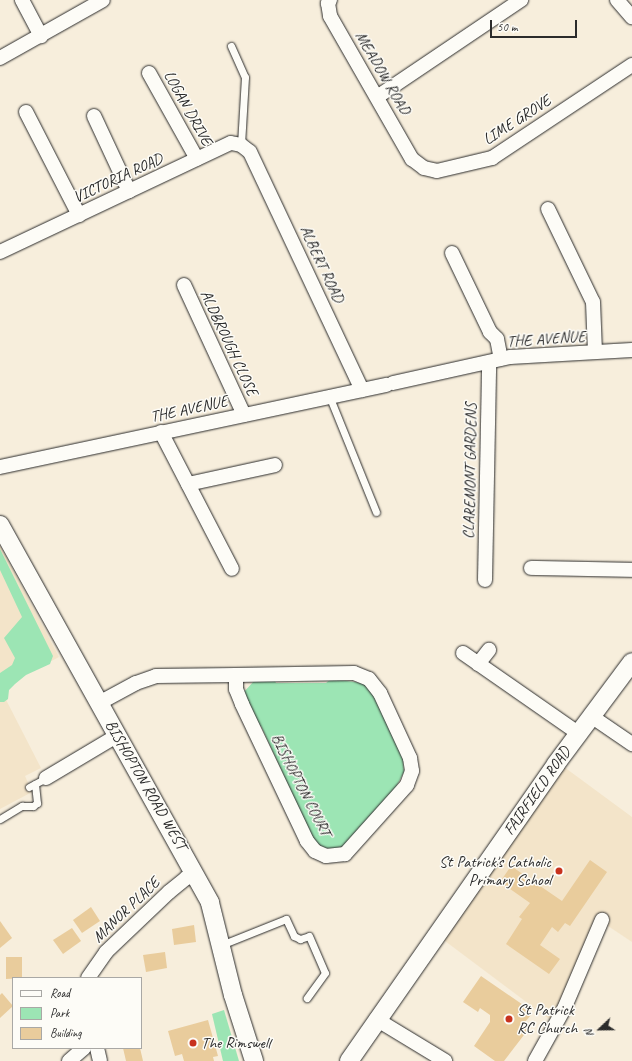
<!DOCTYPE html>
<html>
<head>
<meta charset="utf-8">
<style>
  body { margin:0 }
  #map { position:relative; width:632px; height:1061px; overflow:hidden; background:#f7eedc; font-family:Caveat,sans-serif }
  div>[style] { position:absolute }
  .built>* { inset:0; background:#f3e4c9 }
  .green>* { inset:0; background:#9ce5b4 }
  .building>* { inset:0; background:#e9cc9c }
  .roads { filter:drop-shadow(0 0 1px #2b2b2b) drop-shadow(0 0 1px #2b2b2b) }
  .service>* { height:7px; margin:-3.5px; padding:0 3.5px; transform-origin:3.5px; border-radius:3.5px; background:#fdfcf7 }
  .minor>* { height:14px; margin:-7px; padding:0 7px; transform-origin:7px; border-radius:7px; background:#fdfcf7 }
  .tertiary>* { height:18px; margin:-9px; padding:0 9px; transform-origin:9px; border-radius:9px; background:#fdfcf7 }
  .dots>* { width:11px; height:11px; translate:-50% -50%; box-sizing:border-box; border:2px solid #fdfcf7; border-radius:50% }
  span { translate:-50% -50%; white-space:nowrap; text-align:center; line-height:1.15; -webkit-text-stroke:3px #fdfcf7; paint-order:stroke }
  .street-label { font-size:16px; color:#2b2b2b }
  .poi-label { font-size:16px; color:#2b2b2b }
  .right { translate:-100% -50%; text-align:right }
  .left { translate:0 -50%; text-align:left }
  .legend { position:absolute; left:12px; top:977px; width:130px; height:72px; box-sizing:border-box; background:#fdfcf7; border:1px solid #a9a8a5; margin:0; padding:5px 7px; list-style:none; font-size:12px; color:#2b2b2b }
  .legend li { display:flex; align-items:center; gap:8px; height:20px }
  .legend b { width:20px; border:1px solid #a9a8a5 }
  .north { position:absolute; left:580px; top:1009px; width:40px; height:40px; -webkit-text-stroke:3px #fdfcf7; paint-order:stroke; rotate:248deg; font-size:11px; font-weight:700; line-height:16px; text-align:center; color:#2b2b2b }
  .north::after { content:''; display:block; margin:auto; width:14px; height:18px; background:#2b2b2b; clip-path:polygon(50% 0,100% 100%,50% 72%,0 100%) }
  .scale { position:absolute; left:490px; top:20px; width:87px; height:18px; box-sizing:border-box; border:2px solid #2b2b2b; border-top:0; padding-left:5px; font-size:12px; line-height:14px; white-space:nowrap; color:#2b2b2b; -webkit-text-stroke:3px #fdfcf7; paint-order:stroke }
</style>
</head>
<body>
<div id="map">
  <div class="built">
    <i style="clip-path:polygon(0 545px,59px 657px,0 688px,41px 768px,25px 776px,32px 792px,0 809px)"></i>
    <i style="clip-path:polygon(560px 764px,632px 817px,632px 942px,605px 924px,553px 1022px,441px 938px)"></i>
  </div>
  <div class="green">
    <i style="clip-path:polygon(0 549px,53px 656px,50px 664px,26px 675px,15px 684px,9px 690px,8px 699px,4px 702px,0 702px,0 673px,12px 665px,15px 658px,4px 638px,22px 617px,0 570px)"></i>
    <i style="clip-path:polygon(274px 679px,276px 683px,326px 683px,331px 679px,363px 683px,372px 692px,403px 759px,404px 772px,396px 787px,343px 846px,336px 850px,320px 847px,313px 839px,261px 726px,256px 726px,243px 693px,254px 681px)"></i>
    <i style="clip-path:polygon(224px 1010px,239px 1061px,223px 1061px,212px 1014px)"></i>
  </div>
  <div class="building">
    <i style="clip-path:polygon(590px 860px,607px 872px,570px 926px,565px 923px,558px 932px,552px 927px,540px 945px,560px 959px,549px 974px,506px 944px,522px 919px,519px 917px,530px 903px,500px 882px,511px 866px,562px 901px)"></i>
    <i style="clip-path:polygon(91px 907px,100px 921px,82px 933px,73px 920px)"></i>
    <i style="clip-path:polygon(0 921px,12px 938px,0 948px)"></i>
    <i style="clip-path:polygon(194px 925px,196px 942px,174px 945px,172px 929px)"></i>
    <i style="clip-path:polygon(72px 928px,81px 941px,63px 954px,53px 940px)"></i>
    <i style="clip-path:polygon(165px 952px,167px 968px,146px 972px,143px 955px)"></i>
    <i style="clip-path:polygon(6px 957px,22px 957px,22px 978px,6px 979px)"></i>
    <i style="clip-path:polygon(481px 976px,529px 1009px,531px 1015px,525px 1022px,527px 1031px,504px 1061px,495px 1061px,474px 1046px,490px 1022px,490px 1015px,480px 1008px,478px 1012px,463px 1002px)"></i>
    <i style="clip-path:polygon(2px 993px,13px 1006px,0 1018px,0 995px)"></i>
    <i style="clip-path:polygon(208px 1020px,218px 1056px,213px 1057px,214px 1061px,184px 1061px,182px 1054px,175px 1056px,168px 1031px)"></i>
    <i style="clip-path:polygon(123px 1048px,140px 1048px,143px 1061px,126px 1061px)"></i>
  </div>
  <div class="roads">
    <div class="service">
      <i style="left:231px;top:46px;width:34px;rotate:66deg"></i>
      <i style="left:245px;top:77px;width:68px;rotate:93.4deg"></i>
      <i style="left:330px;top:398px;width:123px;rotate:68deg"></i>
      <i style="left:29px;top:787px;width:19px;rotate:-28deg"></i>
      <i style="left:0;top:819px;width:26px;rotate:-31deg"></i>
      <i style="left:22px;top:806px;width:11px"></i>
      <i style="left:33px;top:806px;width:5px;rotate:-37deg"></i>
      <i style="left:37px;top:803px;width:19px;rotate:-96deg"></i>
      <i style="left:221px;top:945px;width:70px;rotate:-21.8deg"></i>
      <i style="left:286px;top:919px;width:19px;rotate:65deg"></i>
      <i style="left:294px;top:936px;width:7px;rotate:27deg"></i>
      <i style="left:300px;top:939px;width:9px;rotate:-18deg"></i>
      <i style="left:309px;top:936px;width:40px;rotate:66.6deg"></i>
      <i style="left:325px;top:973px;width:31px;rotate:126deg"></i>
    </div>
    <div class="minor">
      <i style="left:22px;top:0;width:41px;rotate:62.2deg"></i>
      <i style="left:330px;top:0;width:4px;rotate:124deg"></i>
      <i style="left:328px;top:3px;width:13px;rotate:81deg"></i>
      <i style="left:330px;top:16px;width:165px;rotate:60.2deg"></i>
      <i style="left:412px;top:159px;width:15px;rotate:37deg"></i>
      <i style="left:424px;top:168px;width:13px;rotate:13deg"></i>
      <i style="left:437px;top:171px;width:57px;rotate:-13.3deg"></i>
      <i style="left:492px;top:158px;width:168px;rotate:-33.6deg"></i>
      <i style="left:617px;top:0;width:23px;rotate:49deg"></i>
      <i style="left:0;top:58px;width:118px;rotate:-29.4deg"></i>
      <i style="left:149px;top:73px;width:98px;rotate:60.8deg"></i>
      <i style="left:377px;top:97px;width:174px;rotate:-34deg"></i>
      <i style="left:26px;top:112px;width:116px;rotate:62.8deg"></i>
      <i style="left:94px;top:116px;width:83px;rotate:65deg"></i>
      <i style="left:548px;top:209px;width:103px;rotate:64.2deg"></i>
      <i style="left:593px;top:302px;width:50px;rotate:87.7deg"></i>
      <i style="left:0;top:252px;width:255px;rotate:-25.3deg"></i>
      <i style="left:231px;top:143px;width:10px;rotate:11deg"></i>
      <i style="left:241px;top:145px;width:11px;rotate:38deg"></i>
      <i style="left:250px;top:152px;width:263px;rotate:64.8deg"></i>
      <i style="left:452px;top:253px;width:88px;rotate:64.3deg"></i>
      <i style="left:490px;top:332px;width:10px;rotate:45deg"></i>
      <i style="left:497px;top:339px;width:20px;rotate:79deg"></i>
      <i style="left:184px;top:285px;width:143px;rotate:65.2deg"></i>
      <i style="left:393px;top:383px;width:120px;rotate:-12.5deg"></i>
      <i style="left:510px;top:357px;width:122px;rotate:-3.3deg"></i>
      <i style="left:161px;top:432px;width:154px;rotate:62.6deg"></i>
      <i style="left:0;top:467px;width:395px;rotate:-12deg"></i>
      <i style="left:188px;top:484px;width:89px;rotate:-12.3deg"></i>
      <i style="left:531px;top:568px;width:101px;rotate:1.1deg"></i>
      <i style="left:485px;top:580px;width:217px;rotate:-88.9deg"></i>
      <i style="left:463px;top:653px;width:140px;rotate:34.8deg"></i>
      <i style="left:478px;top:664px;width:18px;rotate:-52deg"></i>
      <i style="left:99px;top:703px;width:42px;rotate:-28.4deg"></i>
      <i style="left:136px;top:683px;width:21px;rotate:-19deg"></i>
      <i style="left:156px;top:676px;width:80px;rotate:-0.7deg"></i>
      <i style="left:236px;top:675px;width:118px;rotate:-1deg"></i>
      <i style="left:354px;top:673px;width:16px;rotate:22deg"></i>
      <i style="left:369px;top:679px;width:18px;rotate:52deg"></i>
      <i style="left:380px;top:693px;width:72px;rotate:65.2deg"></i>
      <i style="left:410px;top:758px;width:13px;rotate:81deg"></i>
      <i style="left:412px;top:771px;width:15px;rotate:110deg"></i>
      <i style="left:407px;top:785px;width:93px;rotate:131.9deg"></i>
      <i style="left:345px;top:854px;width:19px;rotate:174deg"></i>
      <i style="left:326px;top:856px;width:12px;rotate:-156deg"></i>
      <i style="left:315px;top:851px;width:13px;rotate:-129deg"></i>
      <i style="left:307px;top:841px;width:152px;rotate:-115.4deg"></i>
      <i style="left:242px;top:704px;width:16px;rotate:-112deg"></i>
      <i style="left:236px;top:689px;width:14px;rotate:-90deg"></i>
      <i style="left:591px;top:716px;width:50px;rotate:34.3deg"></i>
      <i style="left:46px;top:778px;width:84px;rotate:-30.8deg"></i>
      <i style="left:88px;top:978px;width:32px;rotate:-55deg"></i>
      <i style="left:106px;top:952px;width:87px;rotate:-43.6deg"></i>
      <i style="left:169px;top:892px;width:22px;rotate:-39deg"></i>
      <i style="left:186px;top:878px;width:10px;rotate:-17deg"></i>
      <i style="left:376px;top:1019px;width:81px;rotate:31.3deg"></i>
      <i style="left:97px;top:1048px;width:13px;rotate:77deg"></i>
      <i style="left:69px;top:1061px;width:20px;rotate:-41deg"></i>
      <i style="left:535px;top:1061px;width:60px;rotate:-60.9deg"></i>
      <i style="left:564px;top:1009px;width:97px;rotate:-66.9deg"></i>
    </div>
    <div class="tertiary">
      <i style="left:0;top:525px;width:432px;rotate:60.9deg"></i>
      <i style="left:210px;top:903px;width:95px;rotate:76deg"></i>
      <i style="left:233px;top:995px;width:69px;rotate:72.3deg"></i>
      <i style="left:349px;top:1061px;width:362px;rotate:-55.1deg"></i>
      <i style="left:556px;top:764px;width:127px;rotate:-53.3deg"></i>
    </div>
  </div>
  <div class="dots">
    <i style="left:559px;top:871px;background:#c8321e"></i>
    <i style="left:509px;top:1019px;background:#c8321e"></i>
    <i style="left:193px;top:1043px;background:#c8321e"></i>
  </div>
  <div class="street-label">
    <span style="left:383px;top:73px;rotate:60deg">MEADOW ROAD</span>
    <span style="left:188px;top:108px;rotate:61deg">LOGAN DRIVE</span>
    <span style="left:517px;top:120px;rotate:-33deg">LIME GROVE</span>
    <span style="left:118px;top:178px;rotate:-25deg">VICTORIA ROAD</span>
    <span style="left:322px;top:264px;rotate:65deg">ALBERT ROAD</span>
    <span style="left:546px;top:339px;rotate:-4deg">THE AVENUE</span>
    <span style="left:229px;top:343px;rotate:65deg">ALDBROUGH CLOSE</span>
    <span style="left:189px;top:409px;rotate:-12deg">THE AVENUE</span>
    <span style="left:470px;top:471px;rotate:-89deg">CLAREMONT GARDENS</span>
    <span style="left:146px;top:785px;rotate:60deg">BISHOPTON ROAD WEST</span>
    <span style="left:301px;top:785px;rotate:63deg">BISHOPTON COURT</span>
    <span style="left:537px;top:791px;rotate:-55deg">FAIRFIELD ROAD</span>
    <span style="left:126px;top:910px;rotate:-44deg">MANOR PLACE</span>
  </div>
  <div class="poi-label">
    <span class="right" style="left:551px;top:871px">St Patrick's Catholic<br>Primary School</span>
    <span class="left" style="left:517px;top:1019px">St Patrick<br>RC Church</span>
    <span class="left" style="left:201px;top:1043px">The Rimswell</span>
  </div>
  <ul class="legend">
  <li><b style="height:5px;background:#fdfcf7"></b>Road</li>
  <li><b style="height:11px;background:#9ce5b4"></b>Park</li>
  <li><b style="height:11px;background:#e9cc9c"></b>Building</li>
  </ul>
  <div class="north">N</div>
  <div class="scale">50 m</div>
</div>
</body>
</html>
